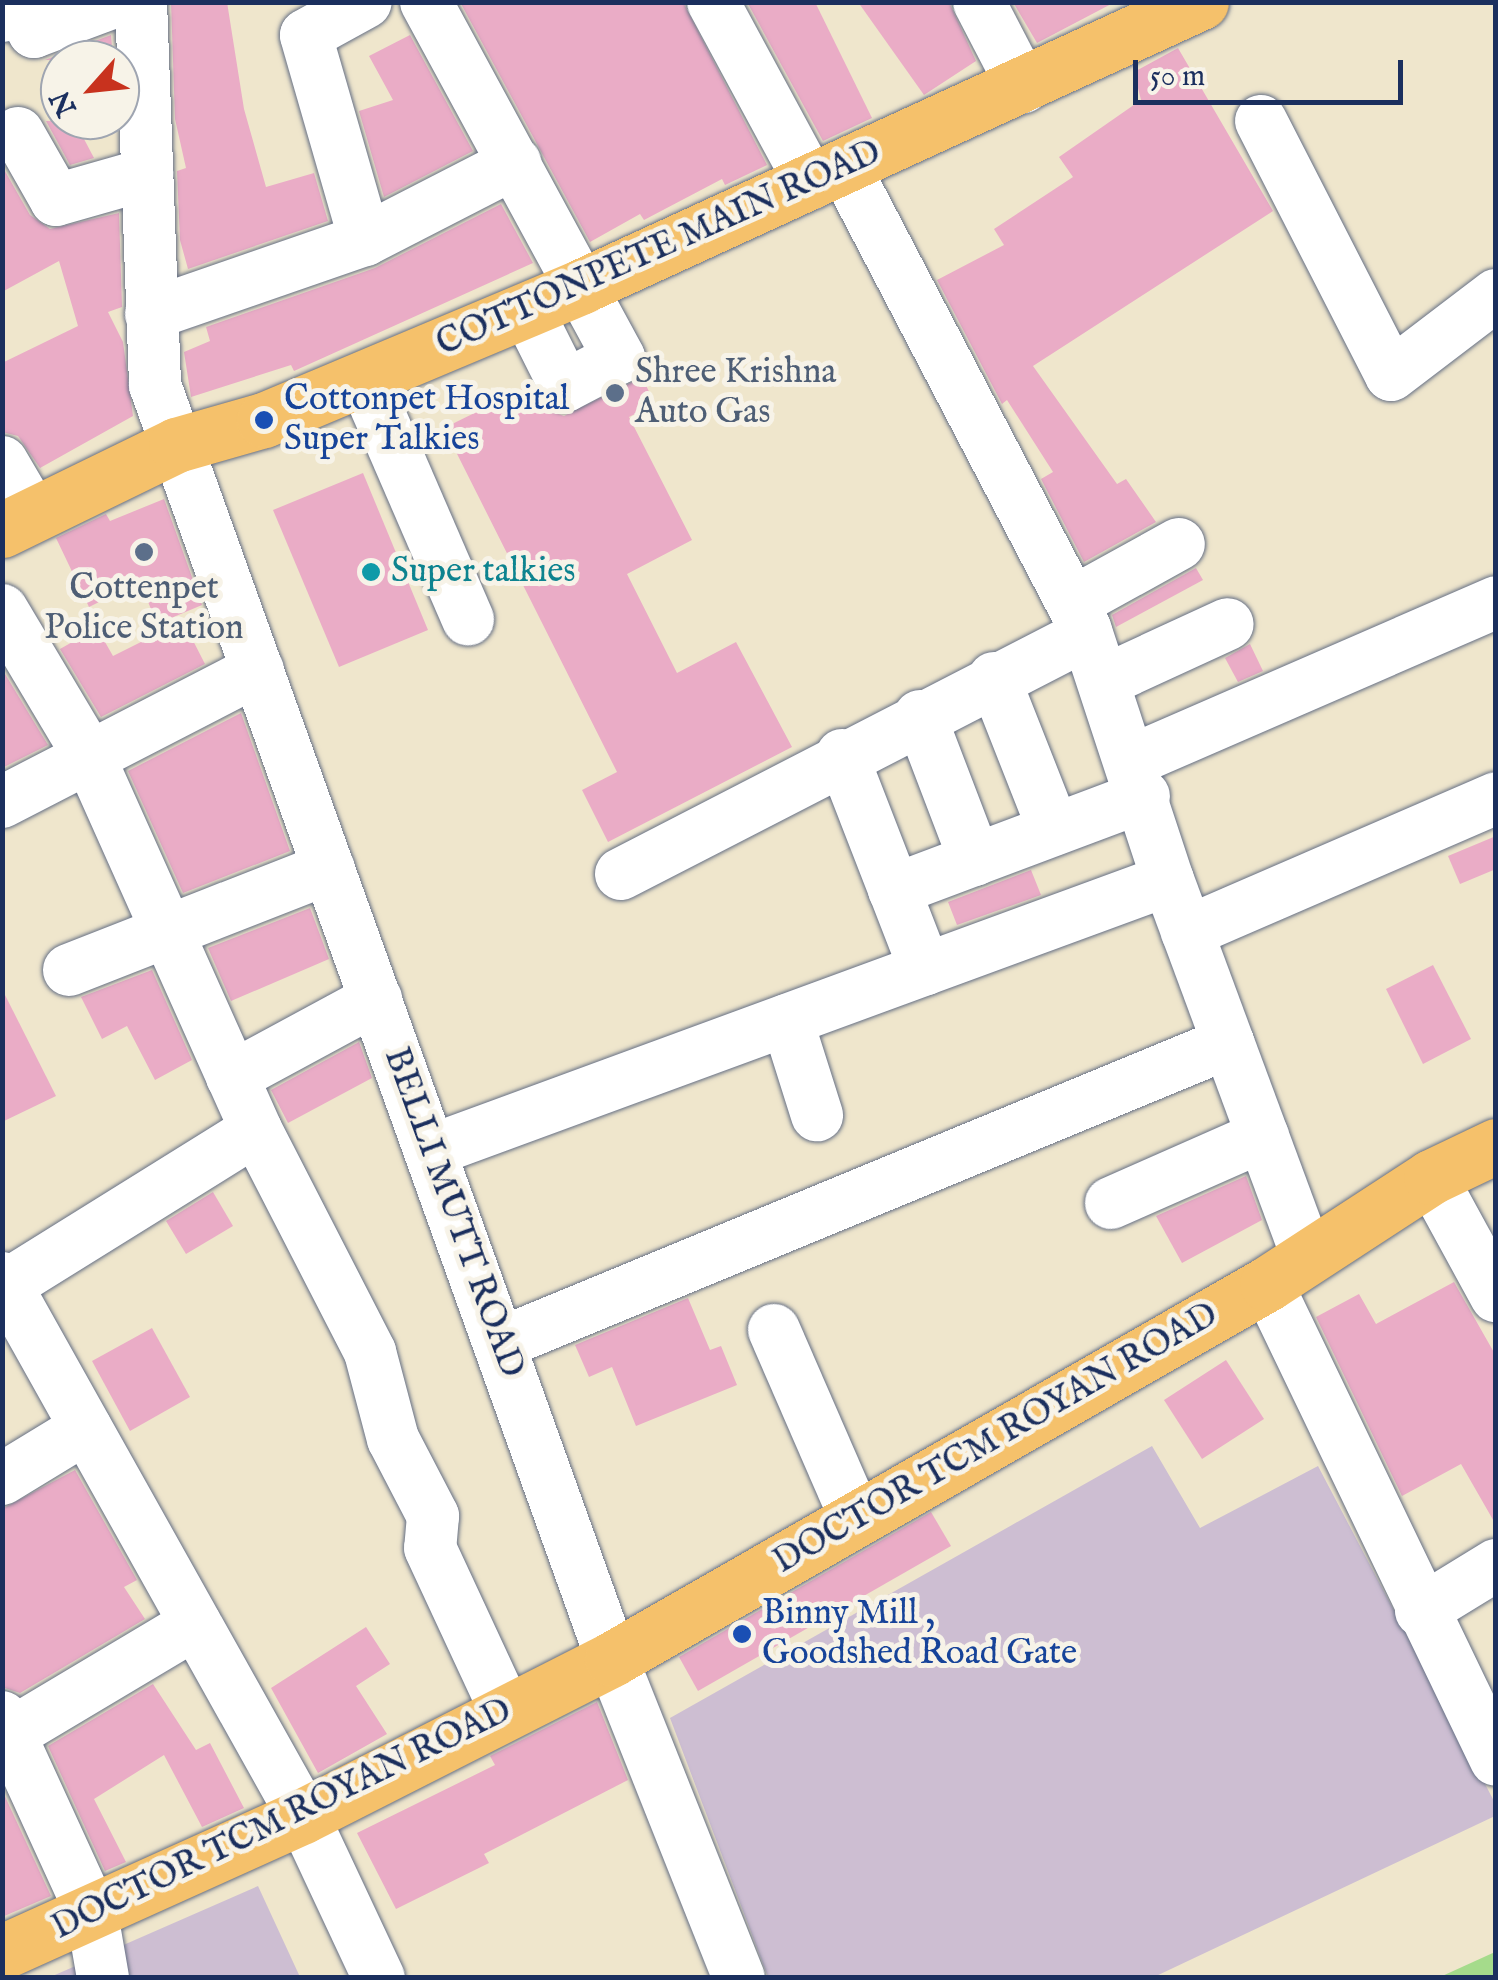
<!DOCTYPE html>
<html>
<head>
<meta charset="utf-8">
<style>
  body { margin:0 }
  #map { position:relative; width:1498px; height:1980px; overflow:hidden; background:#efe6cc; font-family:"IM FELL English",serif }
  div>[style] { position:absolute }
  .industrial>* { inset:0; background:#cdbed2 }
  .green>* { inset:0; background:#a5db8b }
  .building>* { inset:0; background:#eaacc6 }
  .roads { filter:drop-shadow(0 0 2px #656f84) drop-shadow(0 0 2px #656f84) }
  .minor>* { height:52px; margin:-26px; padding:0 26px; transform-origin:26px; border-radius:26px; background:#fff }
  .major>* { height:55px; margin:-27.5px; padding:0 27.5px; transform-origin:27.5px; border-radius:27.5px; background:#f5c16b }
  .dots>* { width:28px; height:28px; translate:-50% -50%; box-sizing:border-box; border:5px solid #f7f3e8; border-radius:50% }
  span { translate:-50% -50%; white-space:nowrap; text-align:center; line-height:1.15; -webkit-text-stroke:10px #f7f3e8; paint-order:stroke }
  .street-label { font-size:35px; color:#1b2f5e }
  .service-label { font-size:35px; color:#4e5e75 }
  .left { translate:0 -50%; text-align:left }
  .transit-label { font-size:35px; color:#164399 }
  .culture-label { font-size:35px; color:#0d838f }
  .frame { position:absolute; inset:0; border:5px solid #1b2f5e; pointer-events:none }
  .north { position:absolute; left:40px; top:40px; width:100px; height:100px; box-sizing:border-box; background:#f7f3e8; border:2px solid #9fa5b1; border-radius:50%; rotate:243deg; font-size:28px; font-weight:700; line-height:40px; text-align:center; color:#1b2f5e }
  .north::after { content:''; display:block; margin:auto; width:35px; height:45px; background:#c8321e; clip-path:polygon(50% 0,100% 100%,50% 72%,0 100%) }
  .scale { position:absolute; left:1133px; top:60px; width:270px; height:45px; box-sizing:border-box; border:5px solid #1b2f5e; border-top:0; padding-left:12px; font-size:30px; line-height:35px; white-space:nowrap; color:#1b2f5e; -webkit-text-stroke:8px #f7f3e8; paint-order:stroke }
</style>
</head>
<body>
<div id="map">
  <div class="industrial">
    <i style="clip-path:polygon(1152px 1446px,1200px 1528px,1318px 1466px,1495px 1803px,1495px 1816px,1154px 1977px,768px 1977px,670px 1718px)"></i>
    <i style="clip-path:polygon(258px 1886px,300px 1977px,48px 1978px)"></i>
  </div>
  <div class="green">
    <i style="clip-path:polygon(1495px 1952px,1495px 1977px,1440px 1977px)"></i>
  </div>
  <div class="building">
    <i style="clip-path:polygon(171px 2px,227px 2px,244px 109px,266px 187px,314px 173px,328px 221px,188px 269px,180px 240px,177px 171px,186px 168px,175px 119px)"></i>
    <i style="clip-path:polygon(460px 2px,683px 2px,767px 165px,725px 185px,722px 179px,644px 220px,640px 214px,590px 242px)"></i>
    <i style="clip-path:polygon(747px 2px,815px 2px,872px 118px,823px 141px)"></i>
    <i style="clip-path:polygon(858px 2px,949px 2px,976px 61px,924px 95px)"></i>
    <i style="clip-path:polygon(1013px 2px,1115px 2px,1037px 43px)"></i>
    <i style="clip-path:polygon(111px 35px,113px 60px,45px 60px)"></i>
    <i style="clip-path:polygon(410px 35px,473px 151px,384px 197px,359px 111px,393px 100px,369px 56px)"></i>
    <i style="clip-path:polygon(1178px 48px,1273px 211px,1033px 366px,1117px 484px,1126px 479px,1156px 522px,1084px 562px,1041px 479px,1053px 472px,1007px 400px,1002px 404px,937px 280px,1004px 245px,994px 229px,1073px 177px,1059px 157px,1141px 100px,1134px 72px)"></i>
    <i style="clip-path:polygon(74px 120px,94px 158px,70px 165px,46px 121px)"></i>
    <i style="clip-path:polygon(2px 166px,30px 215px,50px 229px,119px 213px,122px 307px,108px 312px,123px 342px,133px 416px,40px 468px,18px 436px,2px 432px,2px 363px,78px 326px,59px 261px,2px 292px)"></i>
    <i style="clip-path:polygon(501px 204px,533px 263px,294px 371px,291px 365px,191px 397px,184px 352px,210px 341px,206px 327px,375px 268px)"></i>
    <i style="clip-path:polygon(642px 377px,655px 404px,629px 417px,692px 540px,627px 574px,677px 673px,736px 642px,792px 747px,608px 842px,582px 790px,617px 772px,444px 428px,531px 385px,548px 410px,564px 416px)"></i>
    <i style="clip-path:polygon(363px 473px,428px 630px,339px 667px,273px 510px)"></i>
    <i style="clip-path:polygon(164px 499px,202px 605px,157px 624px,140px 582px,89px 607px,56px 538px,106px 514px,110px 521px)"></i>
    <i style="clip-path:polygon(1196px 568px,1203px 580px,1116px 627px,1112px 615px)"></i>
    <i style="clip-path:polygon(183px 621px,205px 664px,101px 717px,60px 649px,97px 628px,113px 656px)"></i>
    <i style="clip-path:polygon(1250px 644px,1263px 671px,1238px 682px,1225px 658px)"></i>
    <i style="clip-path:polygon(2px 669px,48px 745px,2px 768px)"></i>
    <i style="clip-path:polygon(241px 713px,290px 851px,183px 893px,128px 771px)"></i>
    <i style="clip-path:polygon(1496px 836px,1496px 869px,1460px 884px,1448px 856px)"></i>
    <i style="clip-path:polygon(1031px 870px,1041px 895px,957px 925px,948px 902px)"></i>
    <i style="clip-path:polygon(310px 908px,329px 959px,231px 1001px,208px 948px)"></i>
    <i style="clip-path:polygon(1433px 965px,1471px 1039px,1423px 1064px,1386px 989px)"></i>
    <i style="clip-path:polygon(152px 970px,192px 1060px,155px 1080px,127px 1026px,102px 1039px,81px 997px)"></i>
    <i style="clip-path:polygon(2px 989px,56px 1096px,2px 1122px)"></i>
    <i style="clip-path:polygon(359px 1042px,372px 1078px,288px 1123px,271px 1090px)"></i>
    <i style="clip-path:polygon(1246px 1176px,1262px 1220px,1182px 1263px,1156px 1216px)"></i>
    <i style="clip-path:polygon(213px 1192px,233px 1226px,186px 1254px,166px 1221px)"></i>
    <i style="clip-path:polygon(1454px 1282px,1496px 1356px,1496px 1525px,1461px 1464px,1402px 1496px,1316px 1317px,1359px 1294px,1376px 1324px)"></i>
    <i style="clip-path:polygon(688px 1298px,710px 1350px,721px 1346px,737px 1385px,636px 1426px,612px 1367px,589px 1377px,575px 1345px)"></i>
    <i style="clip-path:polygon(152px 1328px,190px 1397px,130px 1431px,92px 1361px)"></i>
    <i style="clip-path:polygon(1226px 1360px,1264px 1419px,1202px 1459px,1164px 1400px)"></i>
    <i style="clip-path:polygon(75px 1470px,137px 1580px,124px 1587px,145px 1619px,20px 1693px,2px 1687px,2px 1509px)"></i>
    <i style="clip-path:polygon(931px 1512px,951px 1546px,698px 1691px,679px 1657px)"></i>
    <i style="clip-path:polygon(366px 1627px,390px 1664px,356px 1686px,387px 1734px,318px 1773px,271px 1688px)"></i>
    <i style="clip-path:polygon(153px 1684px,196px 1750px,210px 1743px,244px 1808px,202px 1827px,164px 1755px,94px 1799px,126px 1862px,105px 1871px,48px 1746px)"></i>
    <i style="clip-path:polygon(597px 1702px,628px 1780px,484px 1854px,489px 1863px,396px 1909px,357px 1833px,495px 1765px,490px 1756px)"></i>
    <i style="clip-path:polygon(2px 1790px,51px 1896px,2px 1917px)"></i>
  </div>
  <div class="roads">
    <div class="minor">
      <i style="left:141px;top:2px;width:383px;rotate:87.9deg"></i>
      <i style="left:155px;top:385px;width:1353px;rotate:70.27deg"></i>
      <i style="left:612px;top:1659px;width:343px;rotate:68.3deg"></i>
      <i style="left:426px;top:2px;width:405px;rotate:61.5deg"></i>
      <i style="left:619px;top:358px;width:61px;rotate:152.6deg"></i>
      <i style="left:565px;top:386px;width:85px;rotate:-116.6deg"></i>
      <i style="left:713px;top:2px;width:206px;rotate:61.6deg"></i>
      <i style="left:979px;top:2px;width:96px;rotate:62.6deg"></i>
      <i style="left:2px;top:16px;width:20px;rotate:-30deg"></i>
      <i style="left:19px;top:6px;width:30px;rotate:60deg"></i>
      <i style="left:34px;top:32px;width:85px;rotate:-20.6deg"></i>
      <i style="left:1261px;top:121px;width:285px;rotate:62.9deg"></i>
      <i style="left:1391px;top:375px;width:132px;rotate:-37.3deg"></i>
      <i style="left:18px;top:133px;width:77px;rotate:60.4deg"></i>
      <i style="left:56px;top:200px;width:95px;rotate:-15.9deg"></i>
      <i style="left:845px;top:168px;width:519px;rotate:62.45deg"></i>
      <i style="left:1085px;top:628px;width:265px;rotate:71.8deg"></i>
      <i style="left:1168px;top:880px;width:403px;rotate:69.7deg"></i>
      <i style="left:365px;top:240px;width:213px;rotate:-106.1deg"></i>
      <i style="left:306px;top:35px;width:68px;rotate:-28.8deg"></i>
      <i style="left:151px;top:314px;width:226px;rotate:-19.1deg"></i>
      <i style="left:365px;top:240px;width:169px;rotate:-27.2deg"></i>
      <i style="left:364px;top:379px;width:262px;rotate:66.6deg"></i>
      <i style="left:2px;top:462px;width:59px;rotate:59.5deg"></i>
      <i style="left:1072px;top:603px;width:122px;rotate:-28.9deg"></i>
      <i style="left:2px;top:610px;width:168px;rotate:59.2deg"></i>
      <i style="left:88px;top:754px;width:412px;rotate:65.9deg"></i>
      <i style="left:256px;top:1130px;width:250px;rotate:62.8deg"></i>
      <i style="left:370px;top:1352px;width:90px;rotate:75.2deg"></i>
      <i style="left:393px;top:1439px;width:87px;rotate:62.5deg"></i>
      <i style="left:433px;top:1516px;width:32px;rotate:95deg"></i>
      <i style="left:430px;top:1548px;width:181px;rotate:65.1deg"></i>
      <i style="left:994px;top:678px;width:163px;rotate:68.5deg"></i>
      <i style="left:1104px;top:681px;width:136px;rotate:-24.7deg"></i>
      <i style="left:920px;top:716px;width:154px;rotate:69.1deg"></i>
      <i style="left:842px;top:755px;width:230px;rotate:68.8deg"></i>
      <i style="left:1131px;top:761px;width:398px;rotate:-23.5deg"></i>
      <i style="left:2px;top:802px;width:288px;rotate:-27.3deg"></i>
      <i style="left:621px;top:874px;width:524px;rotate:-27.25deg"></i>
      <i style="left:894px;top:890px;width:267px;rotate:-20.6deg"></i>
      <i style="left:1187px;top:932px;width:337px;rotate:-23.4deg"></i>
      <i style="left:69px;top:970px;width:279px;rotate:-21.4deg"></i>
      <i style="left:787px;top:1020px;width:100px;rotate:72.5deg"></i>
      <i style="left:232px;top:1077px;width:164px;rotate:-28.4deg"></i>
      <i style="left:430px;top:1151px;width:786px;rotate:-20.16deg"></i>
      <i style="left:1431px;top:1177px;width:136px;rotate:61.4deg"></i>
      <i style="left:1111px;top:1203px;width:166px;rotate:-23.8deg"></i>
      <i style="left:2px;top:1278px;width:616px;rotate:60.77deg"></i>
      <i style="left:303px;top:1816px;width:179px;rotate:64.9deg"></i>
      <i style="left:1267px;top:1284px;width:528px;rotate:64.31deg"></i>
      <i style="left:2px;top:1288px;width:299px;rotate:-31.9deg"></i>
      <i style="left:774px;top:1330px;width:206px;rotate:66.5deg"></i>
      <i style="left:499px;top:1344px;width:789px;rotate:-22.44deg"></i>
      <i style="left:2px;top:1479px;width:98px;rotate:-31.3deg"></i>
      <i style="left:1421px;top:1611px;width:88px;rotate:-31.5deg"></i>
      <i style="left:2px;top:1717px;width:217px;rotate:65.4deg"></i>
      <i style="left:92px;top:1914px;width:65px;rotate:80.2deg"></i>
      <i style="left:2px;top:1739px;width:225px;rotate:-30.8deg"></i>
    </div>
    <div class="major">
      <i style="left:2px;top:530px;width:194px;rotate:-26deg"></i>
      <i style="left:176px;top:445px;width:91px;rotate:-15.9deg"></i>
      <i style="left:264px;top:420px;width:345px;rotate:-22.8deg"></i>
      <i style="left:582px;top:286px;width:681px;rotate:-24.65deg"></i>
      <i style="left:2px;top:1952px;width:330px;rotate:-24.3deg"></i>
      <i style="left:303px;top:1816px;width:347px;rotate:-26.9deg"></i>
      <i style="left:612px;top:1659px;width:755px;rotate:-29.79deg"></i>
      <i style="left:1267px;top:1284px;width:196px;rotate:-33.1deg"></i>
      <i style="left:1431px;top:1177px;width:72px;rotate:-25.5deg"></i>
    </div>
  </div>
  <div class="dots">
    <i style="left:615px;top:393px;background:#5c6f8a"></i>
    <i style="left:264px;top:420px;background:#1a4fb4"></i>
    <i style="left:144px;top:552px;background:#5c6f8a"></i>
    <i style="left:371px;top:572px;background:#0f9aa8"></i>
    <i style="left:742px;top:1634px;background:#1a4fb4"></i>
  </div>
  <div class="street-label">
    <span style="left:659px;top:249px;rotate:-24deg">COTTONPETE MAIN ROAD</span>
    <span style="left:453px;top:1213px;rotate:70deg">BELLI MUTT ROAD</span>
    <span style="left:996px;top:1439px;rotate:-30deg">DOCTOR TCM ROYAN ROAD</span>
    <span style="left:282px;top:1820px;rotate:-26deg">DOCTOR TCM ROYAN ROAD</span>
  </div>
  <div class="service-label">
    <span class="left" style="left:635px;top:393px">Shree Krishna<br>Auto Gas</span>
    <span style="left:144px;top:609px">Cottenpet<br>Police Station</span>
  </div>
  <div class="transit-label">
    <span class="left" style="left:284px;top:420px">Cottonpet Hospital<br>Super Talkies</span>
    <span class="left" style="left:762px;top:1634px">Binny Mill ,<br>Goodshed Road Gate</span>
  </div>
  <div class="culture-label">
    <span class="left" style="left:391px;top:572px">Super talkies</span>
  </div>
  <div class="frame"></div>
  <div class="north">N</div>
  <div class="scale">50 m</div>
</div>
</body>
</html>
